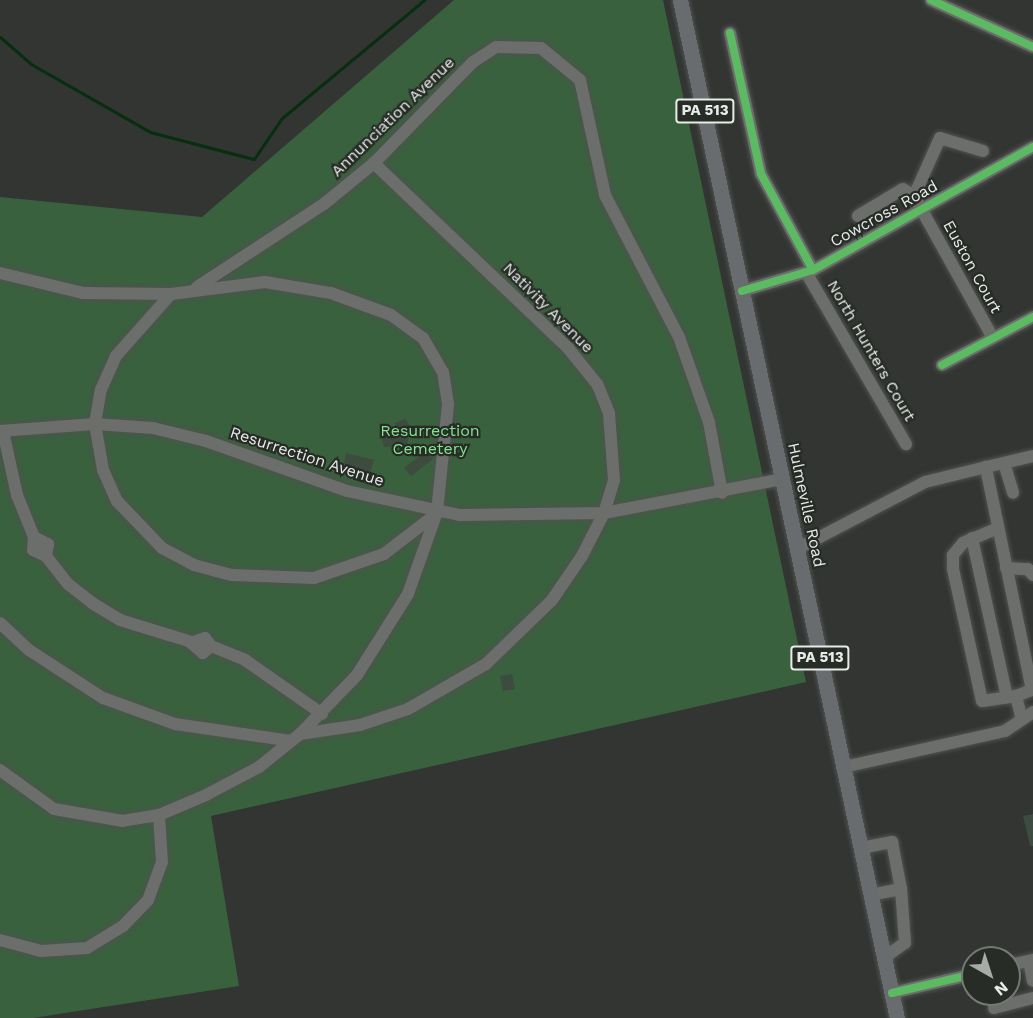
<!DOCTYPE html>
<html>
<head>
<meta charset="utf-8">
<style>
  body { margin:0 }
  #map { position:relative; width:1033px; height:1018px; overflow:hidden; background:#323532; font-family:"Work Sans",sans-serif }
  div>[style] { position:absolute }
  .green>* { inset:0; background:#3a613e }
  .stream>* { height:3px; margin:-1.5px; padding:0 1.5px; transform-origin:1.5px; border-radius:1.5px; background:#082e0f }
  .building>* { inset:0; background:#3d4c3f }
  .roads { filter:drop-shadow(0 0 2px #505250) drop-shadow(0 0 2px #505250) }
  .minor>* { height:12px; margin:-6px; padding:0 6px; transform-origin:6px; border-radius:6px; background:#6c6e6c }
  .major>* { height:15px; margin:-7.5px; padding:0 7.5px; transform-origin:7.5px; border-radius:7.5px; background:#696c6e }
  .cycleway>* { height:8px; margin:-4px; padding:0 4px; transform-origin:4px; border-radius:4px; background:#5cba63 }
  span { translate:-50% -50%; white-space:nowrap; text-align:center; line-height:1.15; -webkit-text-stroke:4.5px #272c27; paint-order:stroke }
  .shield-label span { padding:2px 4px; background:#272c27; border:2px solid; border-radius:4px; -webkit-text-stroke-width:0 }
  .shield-label { font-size:15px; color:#e8ece9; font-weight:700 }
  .street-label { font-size:16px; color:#e8ece9 }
  .park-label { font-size:16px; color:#83e48d }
  .north { position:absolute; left:961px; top:946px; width:60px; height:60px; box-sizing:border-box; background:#272c27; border:2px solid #747975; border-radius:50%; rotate:141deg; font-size:16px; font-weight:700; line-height:24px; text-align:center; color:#e8ece9 }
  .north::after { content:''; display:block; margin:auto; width:21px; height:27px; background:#a8aca9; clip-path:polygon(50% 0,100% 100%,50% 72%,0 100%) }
</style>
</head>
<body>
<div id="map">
  <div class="green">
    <i style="clip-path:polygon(454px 0,663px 0,806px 682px,211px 816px,239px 986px,33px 1018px,0 1018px,0 197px,202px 217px)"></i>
  </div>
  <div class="stream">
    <i style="left:0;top:37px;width:41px;rotate:41.1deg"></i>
    <i style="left:31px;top:64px;width:137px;rotate:29.7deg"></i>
    <i style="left:150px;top:132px;width:107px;rotate:14.6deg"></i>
    <i style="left:254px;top:159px;width:50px;rotate:-55.7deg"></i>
    <i style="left:282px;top:118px;width:185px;rotate:-39.7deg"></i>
  </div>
  <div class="building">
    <i style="clip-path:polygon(405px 419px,415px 432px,409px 434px,407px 447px,384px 447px,381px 436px,397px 432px,395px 423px)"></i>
    <i style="clip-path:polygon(426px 451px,433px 459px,411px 476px,404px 468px)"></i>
    <i style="clip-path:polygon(346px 453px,374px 460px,370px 474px,343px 468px)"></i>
    <i style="clip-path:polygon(512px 674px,515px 689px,503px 691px,500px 676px)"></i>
    <i style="clip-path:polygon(1033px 814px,1033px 846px,1030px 846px,1023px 816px)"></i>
  </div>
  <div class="roads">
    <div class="minor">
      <i style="left:931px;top:0;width:112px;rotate:24.7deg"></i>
      <i style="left:730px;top:33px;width:144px;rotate:77.6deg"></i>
      <i style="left:761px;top:174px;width:109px;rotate:61.6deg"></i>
      <i style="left:983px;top:151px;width:45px;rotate:-163.2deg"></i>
      <i style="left:940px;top:138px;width:64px;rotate:114.1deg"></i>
      <i style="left:914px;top:196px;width:162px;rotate:60.9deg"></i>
      <i style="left:858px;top:216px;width:52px;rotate:-31deg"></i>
      <i style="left:903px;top:189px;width:13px;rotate:32deg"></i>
      <i style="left:0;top:273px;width:85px;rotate:13.5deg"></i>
      <i style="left:83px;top:293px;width:88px;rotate:0.7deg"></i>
      <i style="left:171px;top:294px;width:95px;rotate:-7.3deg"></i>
      <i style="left:265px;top:282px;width:67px;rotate:9.5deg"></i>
      <i style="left:331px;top:293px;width:64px;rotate:20.1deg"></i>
      <i style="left:391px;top:315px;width:39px;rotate:36deg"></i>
      <i style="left:423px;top:338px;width:39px;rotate:60deg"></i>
      <i style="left:443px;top:372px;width:33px;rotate:81deg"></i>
      <i style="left:448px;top:405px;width:108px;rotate:95.9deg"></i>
      <i style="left:437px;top:512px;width:87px;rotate:109.5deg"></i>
      <i style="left:408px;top:594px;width:96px;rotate:122.2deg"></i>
      <i style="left:357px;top:675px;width:82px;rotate:134deg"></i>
      <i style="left:300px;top:734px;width:53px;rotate:141.2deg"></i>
      <i style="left:259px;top:767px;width:60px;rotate:152.2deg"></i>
      <i style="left:206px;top:795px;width:51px;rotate:156.9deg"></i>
      <i style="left:159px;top:815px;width:36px;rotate:171deg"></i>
      <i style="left:123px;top:821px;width:70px;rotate:-170.1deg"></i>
      <i style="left:54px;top:809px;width:67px;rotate:-144.2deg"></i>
      <i style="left:807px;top:274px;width:197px;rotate:59.8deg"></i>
      <i style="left:197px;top:287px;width:152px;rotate:-33.2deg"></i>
      <i style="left:324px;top:204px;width:65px;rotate:-39.4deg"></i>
      <i style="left:374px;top:163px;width:141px;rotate:-45.6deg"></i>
      <i style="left:473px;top:62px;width:27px;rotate:-33deg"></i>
      <i style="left:496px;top:47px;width:45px;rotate:1.3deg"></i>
      <i style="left:541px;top:48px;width:50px;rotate:39.4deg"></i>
      <i style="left:580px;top:80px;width:118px;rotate:77.7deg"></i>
      <i style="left:605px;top:195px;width:160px;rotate:62.5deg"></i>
      <i style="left:679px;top:337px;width:90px;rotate:70.6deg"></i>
      <i style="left:709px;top:422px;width:72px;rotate:79.6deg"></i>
      <i style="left:742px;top:291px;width:74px;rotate:-16.5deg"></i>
      <i style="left:813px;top:270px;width:252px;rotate:-29.2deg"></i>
      <i style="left:171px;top:294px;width:83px;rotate:131.6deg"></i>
      <i style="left:116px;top:356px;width:36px;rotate:114deg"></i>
      <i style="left:101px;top:389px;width:36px;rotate:100deg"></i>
      <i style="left:95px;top:424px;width:47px;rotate:80.1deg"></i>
      <i style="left:103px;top:470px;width:34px;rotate:66deg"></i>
      <i style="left:117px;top:501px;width:65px;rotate:46.2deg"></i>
      <i style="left:162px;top:548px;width:36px;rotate:28deg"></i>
      <i style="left:194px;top:565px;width:39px;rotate:15deg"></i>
      <i style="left:232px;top:575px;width:82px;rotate:2.1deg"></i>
      <i style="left:314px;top:578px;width:74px;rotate:-18.9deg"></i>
      <i style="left:384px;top:554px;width:66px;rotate:-37.6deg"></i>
      <i style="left:942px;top:365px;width:103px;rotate:-27.8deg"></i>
      <i style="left:0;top:431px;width:95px;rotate:-4.2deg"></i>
      <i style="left:95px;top:424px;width:58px;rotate:3.9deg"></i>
      <i style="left:153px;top:428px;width:55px;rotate:13.8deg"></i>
      <i style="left:206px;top:441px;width:150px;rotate:19.5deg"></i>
      <i style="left:347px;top:491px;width:116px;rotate:12deg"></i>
      <i style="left:460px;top:515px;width:144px;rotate:-0.8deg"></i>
      <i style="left:604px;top:513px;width:181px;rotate:-10.8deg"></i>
      <i style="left:3px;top:431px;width:66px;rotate:77.7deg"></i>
      <i style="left:17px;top:495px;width:45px;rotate:68deg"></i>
      <i style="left:1004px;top:463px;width:31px;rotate:73deg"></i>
      <i style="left:998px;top:528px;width:38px;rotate:157deg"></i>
      <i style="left:963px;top:543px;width:16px;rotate:130deg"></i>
      <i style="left:953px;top:555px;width:14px;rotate:90deg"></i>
      <i style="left:953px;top:569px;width:135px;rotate:77.6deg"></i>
      <i style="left:982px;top:701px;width:34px;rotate:-8deg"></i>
      <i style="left:972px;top:538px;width:163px;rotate:77.6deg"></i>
      <i style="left:797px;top:549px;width:144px;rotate:-27.6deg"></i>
      <i style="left:925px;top:482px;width:63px;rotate:-13.8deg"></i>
      <i style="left:46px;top:556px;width:14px;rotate:-155deg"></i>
      <i style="left:33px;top:550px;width:13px;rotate:-86deg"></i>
      <i style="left:34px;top:537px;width:16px;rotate:27deg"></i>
      <i style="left:48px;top:544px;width:12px;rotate:99deg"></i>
      <i style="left:46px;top:556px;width:36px;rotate:52deg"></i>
      <i style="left:68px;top:584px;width:31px;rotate:38deg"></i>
      <i style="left:92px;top:603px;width:33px;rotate:31deg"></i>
      <i style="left:120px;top:620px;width:75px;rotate:17deg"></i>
      <i style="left:1006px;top:568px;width:22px;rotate:3deg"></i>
      <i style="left:1028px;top:569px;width:8px;rotate:50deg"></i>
      <i style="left:0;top:623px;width:40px;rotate:43deg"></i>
      <i style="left:29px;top:650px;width:88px;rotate:33deg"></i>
      <i style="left:103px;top:698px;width:77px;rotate:19.9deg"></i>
      <i style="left:175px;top:724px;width:117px;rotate:8.3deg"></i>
      <i style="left:211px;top:646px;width:11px;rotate:139deg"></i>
      <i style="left:203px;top:653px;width:16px;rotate:-140deg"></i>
      <i style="left:191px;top:643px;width:15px;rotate:-20deg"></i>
      <i style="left:205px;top:638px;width:10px;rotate:53deg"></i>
      <i style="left:211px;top:646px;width:37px;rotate:22deg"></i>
      <i style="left:245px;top:660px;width:94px;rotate:35deg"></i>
      <i style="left:1021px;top:716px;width:21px;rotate:-104deg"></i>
      <i style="left:1016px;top:696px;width:17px;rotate:-21deg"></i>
      <i style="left:1032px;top:690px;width:228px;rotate:-101.7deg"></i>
      <i style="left:986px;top:467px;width:48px;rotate:-13.2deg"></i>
      <i style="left:300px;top:734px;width:61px;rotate:-8.5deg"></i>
      <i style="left:360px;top:725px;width:51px;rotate:-18.4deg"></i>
      <i style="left:408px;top:709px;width:90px;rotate:-30deg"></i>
      <i style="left:486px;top:664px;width:92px;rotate:-44.1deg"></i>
      <i style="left:552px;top:600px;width:53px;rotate:-55.7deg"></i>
      <i style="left:582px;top:556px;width:48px;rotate:-62.9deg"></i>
      <i style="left:604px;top:513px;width:34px;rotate:-73deg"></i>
      <i style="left:614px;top:480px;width:67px;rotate:-94.3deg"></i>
      <i style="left:609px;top:413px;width:31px;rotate:-112deg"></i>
      <i style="left:597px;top:384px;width:46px;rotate:-128.9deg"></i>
      <i style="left:568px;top:348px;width:268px;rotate:-136.4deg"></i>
      <i style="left:844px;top:767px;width:165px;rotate:-12.6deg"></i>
      <i style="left:1005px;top:731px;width:34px;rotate:-34deg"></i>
      <i style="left:861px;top:848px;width:32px;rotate:-11deg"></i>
      <i style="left:892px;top:842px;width:48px;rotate:79.2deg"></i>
      <i style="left:901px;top:889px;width:31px;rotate:169deg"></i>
      <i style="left:0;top:940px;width:42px;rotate:15deg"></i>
      <i style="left:41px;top:951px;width:46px;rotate:-3.7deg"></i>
      <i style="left:87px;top:948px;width:42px;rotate:-31.4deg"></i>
      <i style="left:123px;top:926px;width:36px;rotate:-46deg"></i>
      <i style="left:148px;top:900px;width:40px;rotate:-69.8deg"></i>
      <i style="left:162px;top:862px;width:47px;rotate:-93.7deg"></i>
      <i style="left:884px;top:958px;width:26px;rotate:-36deg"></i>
      <i style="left:905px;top:943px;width:54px;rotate:-94.2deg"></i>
      <i style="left:1029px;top:961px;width:20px;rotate:79deg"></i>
      <i style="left:1009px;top:965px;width:25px;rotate:-12deg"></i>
      <i style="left:892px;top:993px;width:83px;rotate:-13.2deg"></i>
      <i style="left:994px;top:1008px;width:40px;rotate:-14.4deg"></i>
    </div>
    <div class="major">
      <i style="left:680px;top:0;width:1041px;rotate:77.97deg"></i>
    </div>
  </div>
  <div class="cycleway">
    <i style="left:931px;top:0;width:112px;rotate:24.7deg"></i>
    <i style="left:730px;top:33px;width:144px;rotate:77.6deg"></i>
    <i style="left:761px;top:174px;width:109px;rotate:61.6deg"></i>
    <i style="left:742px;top:291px;width:74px;rotate:-16.5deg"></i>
    <i style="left:813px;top:270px;width:252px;rotate:-29.2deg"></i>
    <i style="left:942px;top:365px;width:103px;rotate:-27.8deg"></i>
    <i style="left:892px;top:993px;width:83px;rotate:-13.2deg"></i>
  </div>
  <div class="shield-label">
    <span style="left:705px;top:111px">PA 513</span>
    <span style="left:820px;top:658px">PA 513</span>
  </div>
  <div class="street-label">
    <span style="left:393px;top:117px;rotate:-44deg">Annunciation Avenue</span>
    <span style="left:884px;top:214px;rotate:-29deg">Cowcross Road</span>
    <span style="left:972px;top:267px;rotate:61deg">Euston Court</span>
    <span style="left:548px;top:308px;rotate:45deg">Nativity Avenue</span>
    <span style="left:871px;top:351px;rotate:60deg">North Hunters Court</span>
    <span style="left:307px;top:457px;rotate:18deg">Resurrection Avenue</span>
    <span style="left:806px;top:505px;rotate:78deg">Hulmeville Road</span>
  </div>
  <div class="park-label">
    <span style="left:430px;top:440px">Resurrection<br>Cemetery</span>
  </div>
  <div class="north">N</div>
</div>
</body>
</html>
